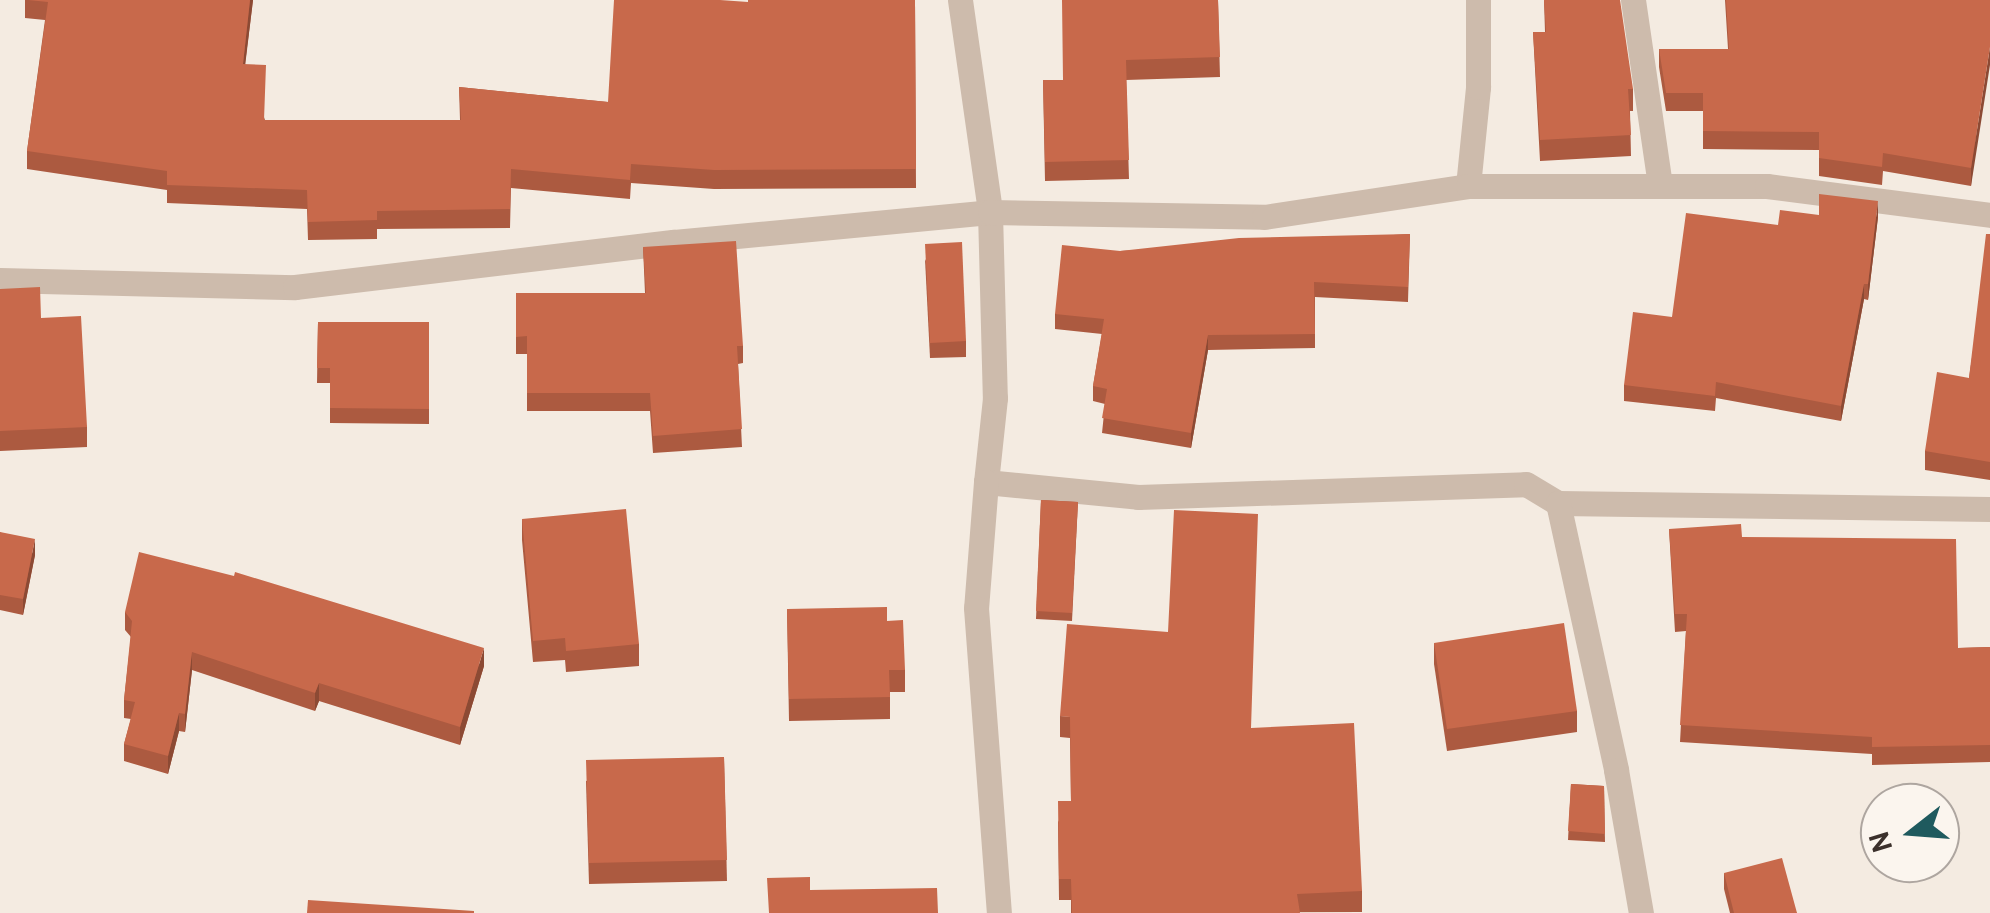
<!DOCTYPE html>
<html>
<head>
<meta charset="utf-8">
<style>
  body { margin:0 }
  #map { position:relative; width:1990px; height:913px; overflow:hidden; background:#f4ebe1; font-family:Overpass,sans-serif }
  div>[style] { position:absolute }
  .minor>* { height:25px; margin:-12.5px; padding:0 12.5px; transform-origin:12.5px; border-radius:12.5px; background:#cdbbac }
  .wall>* { inset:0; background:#ac5a40 }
  .shaded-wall>* { inset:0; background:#8c4a34 }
  .building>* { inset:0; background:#c8694b }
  span { translate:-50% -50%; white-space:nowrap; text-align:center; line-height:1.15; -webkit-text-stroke:9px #fbf5ee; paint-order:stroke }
  .north { position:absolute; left:1860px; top:783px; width:100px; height:100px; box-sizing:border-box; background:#fbf5ee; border:2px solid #aea6a0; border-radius:50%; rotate:253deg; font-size:28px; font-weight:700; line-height:40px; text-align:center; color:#3b302b }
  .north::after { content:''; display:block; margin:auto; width:35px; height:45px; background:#1f5a5e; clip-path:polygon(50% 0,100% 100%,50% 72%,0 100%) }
</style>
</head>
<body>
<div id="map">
  <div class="minor">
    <i style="left:960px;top:0;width:214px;rotate:81.9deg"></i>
    <i style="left:990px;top:212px;width:186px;rotate:88.5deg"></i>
    <i style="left:995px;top:398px;width:84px;rotate:96.1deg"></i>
    <i style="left:986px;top:482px;width:153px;rotate:5.6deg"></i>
    <i style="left:1138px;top:497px;width:388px;rotate:-1.9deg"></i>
    <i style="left:1526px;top:484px;width:37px;rotate:31deg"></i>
    <i style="left:1558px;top:503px;width:432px;rotate:0.8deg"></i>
    <i style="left:1633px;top:0;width:188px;rotate:81.7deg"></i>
    <i style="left:1468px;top:186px;width:100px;rotate:-84.2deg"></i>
    <i style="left:1478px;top:87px;width:87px;rotate:-90deg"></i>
    <i style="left:0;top:280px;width:295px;rotate:1.4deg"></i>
    <i style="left:295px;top:287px;width:382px;rotate:-6.8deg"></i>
    <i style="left:674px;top:242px;width:317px;rotate:-5.4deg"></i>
    <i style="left:990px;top:212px;width:274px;rotate:1deg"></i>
    <i style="left:1264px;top:217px;width:206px;rotate:-8.6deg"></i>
    <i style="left:1468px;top:186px;width:299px"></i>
    <i style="left:1767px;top:186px;width:225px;rotate:7.4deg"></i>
    <i style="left:986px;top:482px;width:126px;rotate:94.5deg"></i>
    <i style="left:976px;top:608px;width:306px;rotate:85.7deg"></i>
    <i style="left:1558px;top:503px;width:273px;rotate:77.7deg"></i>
    <i style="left:1616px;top:770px;width:145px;rotate:80.1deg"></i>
  </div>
  <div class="wall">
    <i style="clip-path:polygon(25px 0,253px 0,245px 64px,265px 120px,460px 120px,459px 87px,608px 102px,748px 2px,915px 0,916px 188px,714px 189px,631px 183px,630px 199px,511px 188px,510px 228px,377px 229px,377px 239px,308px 240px,307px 209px,167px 203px,167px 190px,27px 169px,27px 151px,45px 20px,25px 18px)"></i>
    <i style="clip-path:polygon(1218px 0,1220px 77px,1126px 80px,1129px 179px,1045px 181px,1043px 80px,1063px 80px)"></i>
    <i style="clip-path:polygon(1544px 0,1633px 89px,1633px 111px,1630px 111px,1631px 156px,1540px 161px,1533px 32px,1545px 32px)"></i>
    <i style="clip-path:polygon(1725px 0,1990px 0,1971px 186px,1883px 171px,1882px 185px,1819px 176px,1819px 150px,1703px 149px,1703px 111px,1666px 111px,1659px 67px,1659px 49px,1728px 49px)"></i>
    <i style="clip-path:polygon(1819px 215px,1878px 217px,1868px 300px,1864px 299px,1841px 421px,1716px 398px,1715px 411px,1624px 401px,1624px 385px,1672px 317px,1778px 225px)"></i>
    <i style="clip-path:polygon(1410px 234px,1408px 302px,1315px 297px,1315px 348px,1208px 350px,1191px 448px,1102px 433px,1105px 404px,1093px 401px,1093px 386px,1102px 334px,1055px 329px,1055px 314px,1120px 251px)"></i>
    <i style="clip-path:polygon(1990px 234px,1990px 480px,1925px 470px,1925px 451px,1969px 378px)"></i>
    <i style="clip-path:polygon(643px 247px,743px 346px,743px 363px,738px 364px,742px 447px,653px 453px,650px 411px,527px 411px,527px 354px,516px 354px,516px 293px,645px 293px)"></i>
    <i style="clip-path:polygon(925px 259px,966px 341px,966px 357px,930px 358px)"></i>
    <i style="clip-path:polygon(0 289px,41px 318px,87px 427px,87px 447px,0 451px)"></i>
    <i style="clip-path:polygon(318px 322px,429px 322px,429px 424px,330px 423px,330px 383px,317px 383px)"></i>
    <i style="clip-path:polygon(1041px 500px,1078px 502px,1072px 621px,1036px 619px)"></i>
    <i style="clip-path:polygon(522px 519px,639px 644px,639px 666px,566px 672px,565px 660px,533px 662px,522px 540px)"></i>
    <i style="clip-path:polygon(1669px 529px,1742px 537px,1958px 648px,1990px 647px,1990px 762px,1872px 765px,1872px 754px,1680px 742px,1686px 631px,1675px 632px)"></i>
    <i style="clip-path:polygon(0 532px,35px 555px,23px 615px,0 610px)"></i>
    <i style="clip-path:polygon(787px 609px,905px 670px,905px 692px,890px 692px,890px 719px,789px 721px)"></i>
    <i style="clip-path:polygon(125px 612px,484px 666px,460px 745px,319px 701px,315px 711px,192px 670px,185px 732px,179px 731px,168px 774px,124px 761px,124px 744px,131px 719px,124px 718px,124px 700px,131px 637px,125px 630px)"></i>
    <i style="clip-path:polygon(1434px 643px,1577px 711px,1577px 732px,1447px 751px,1434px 664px)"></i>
    <i style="clip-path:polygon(1060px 716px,1251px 728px,1362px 891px,1362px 912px,1071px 913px,1071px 900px,1059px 900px,1058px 822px,1071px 801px,1070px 738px,1060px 737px)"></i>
    <i style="clip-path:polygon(724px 757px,727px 881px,589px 884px,586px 781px)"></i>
    <i style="clip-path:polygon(1571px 784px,1604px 786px,1605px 842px,1568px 840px)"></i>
    <i style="clip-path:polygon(1724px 873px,1797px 913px,1730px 913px,1724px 889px)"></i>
  </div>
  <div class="shaded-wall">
    <i style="clip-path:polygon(250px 0,253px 0,243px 83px,243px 64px)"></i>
    <i style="clip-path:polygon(1990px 47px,1990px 65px,1971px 186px,1971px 168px)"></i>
    <i style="clip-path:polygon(1878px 201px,1878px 217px,1868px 300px,1868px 284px)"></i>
    <i style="clip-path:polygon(1864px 284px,1864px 299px,1841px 421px,1841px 406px)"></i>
    <i style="clip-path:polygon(1208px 335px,1208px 350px,1191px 448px,1191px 433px)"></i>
    <i style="clip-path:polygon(35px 539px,35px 555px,23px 615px,23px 599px)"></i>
    <i style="clip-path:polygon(484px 648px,484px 666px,460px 745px,460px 727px)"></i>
    <i style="clip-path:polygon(192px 652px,192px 670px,185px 732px,185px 714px)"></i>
    <i style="clip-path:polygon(319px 683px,319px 701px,315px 711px,315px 693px)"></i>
    <i style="clip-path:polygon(179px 713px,179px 731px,168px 774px,168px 756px)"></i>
  </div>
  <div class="building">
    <i style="clip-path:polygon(28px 0,250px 0,243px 64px,266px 65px,264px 120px,461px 120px,459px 87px,608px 102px,614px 0,720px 0,748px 2px,748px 0,915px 0,916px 169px,714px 170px,631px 164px,630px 180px,511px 169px,510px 209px,377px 211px,377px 220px,308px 222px,307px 190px,167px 185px,167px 171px,27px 151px,48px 2px)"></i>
    <i style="clip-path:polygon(1062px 0,1218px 0,1220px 57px,1126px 60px,1129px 160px,1045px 162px,1043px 80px,1063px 80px)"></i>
    <i style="clip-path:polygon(1544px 0,1620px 0,1633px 89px,1628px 89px,1631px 135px,1540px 140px,1533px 32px,1546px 32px)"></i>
    <i style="clip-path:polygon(1726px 0,1990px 0,1990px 47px,1971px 168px,1883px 153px,1882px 167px,1819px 158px,1819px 132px,1703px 131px,1703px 93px,1666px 93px,1659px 49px,1729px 49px)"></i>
    <i style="clip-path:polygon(1819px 194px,1878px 201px,1868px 284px,1864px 284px,1841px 406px,1716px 382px,1715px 396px,1624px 385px,1633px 312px,1672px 317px,1686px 213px,1778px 225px,1780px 210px,1819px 215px)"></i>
    <i style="clip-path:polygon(1410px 234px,1408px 287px,1314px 282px,1315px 334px,1208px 335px,1191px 433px,1102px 418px,1107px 389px,1093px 386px,1104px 319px,1055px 314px,1062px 245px,1120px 251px,1239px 238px)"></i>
    <i style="clip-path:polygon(1986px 234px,1990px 234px,1990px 462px,1925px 451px,1937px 372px,1969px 378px)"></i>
    <i style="clip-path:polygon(736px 241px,743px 346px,737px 346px,742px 429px,653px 436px,650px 393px,527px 393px,527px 336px,516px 337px,516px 293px,646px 293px,643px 247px)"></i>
    <i style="clip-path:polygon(962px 242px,966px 341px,930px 343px,925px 244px)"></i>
    <i style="clip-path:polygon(40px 287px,41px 318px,81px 316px,87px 427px,0 431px,0 289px)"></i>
    <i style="clip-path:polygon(318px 322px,429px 322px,429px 409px,330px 408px,330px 368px,317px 368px)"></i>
    <i style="clip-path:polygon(1041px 500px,1078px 502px,1072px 613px,1036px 611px)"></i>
    <i style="clip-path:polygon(626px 509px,639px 644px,566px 651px,565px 638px,533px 641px,522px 519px)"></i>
    <i style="clip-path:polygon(1174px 510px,1258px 514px,1251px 728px,1354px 723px,1362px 891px,1297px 894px,1300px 913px,1072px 913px,1071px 879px,1059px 879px,1058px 801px,1071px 801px,1070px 717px,1060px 716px,1067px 624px,1168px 632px)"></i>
    <i style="clip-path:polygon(1741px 524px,1742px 537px,1956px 539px,1958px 648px,1990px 647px,1990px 745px,1872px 747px,1872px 737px,1680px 725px,1687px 614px,1675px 614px,1669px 529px)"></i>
    <i style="clip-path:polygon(0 532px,35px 539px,23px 599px,0 595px)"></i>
    <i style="clip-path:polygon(139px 552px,234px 576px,235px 572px,484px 648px,460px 727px,319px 683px,315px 693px,192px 652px,185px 714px,179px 713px,168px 756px,124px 744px,135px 702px,124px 700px,132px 621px,125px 612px)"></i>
    <i style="clip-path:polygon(887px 607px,887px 621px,903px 620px,905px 670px,889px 670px,890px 697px,789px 699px,787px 609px)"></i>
    <i style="clip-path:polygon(1564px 623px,1577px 711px,1447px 729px,1434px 643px)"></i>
    <i style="clip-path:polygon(724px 757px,727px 860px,589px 863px,586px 760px)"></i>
    <i style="clip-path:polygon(1571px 784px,1604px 786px,1605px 834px,1568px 831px)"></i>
    <i style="clip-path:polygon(1782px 858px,1797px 913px,1734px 913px,1724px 873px)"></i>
    <i style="clip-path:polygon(810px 877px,810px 890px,937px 888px,938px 913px,769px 913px,767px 878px)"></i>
    <i style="clip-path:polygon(308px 900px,474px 911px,474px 913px,307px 913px)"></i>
  </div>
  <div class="north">N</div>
</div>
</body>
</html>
